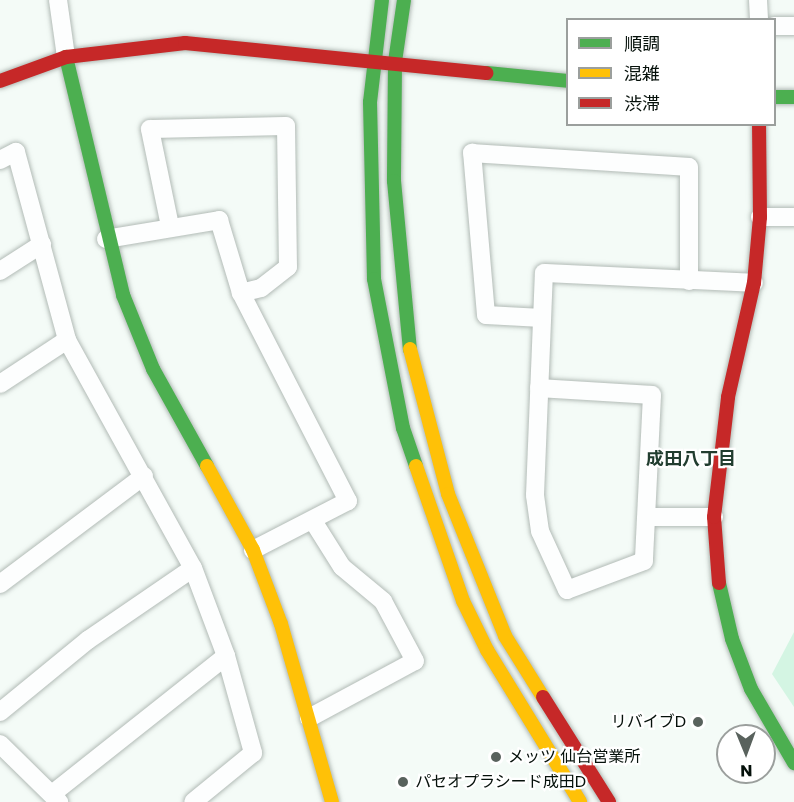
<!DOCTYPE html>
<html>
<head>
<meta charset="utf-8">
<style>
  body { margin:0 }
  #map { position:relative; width:794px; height:802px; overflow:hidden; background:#f4fbf7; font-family:Poppins,"Noto Sans JP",sans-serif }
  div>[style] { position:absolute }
  .green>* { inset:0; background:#d4f5e3 }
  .roads { filter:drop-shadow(0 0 2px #b2bbb6) drop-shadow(0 0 2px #b2bbb6) }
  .street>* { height:18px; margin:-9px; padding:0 9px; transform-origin:9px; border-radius:9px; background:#fdfefe }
  .fast>* { height:14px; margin:-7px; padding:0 7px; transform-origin:7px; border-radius:7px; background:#4caf50 }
  .slow>* { height:14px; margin:-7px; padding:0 7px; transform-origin:7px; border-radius:7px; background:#ffc107 }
  .jam>* { height:14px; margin:-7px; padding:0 7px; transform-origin:7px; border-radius:7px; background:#c62828 }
  .dots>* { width:16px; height:16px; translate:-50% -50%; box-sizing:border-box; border:3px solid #fff; border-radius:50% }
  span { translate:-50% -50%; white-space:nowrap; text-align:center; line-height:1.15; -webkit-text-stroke:4.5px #fff; paint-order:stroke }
  .poi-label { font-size:16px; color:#05100a }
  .right { translate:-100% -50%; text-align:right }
  .left { translate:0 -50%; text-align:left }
  .neighbourhood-label { font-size:18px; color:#213d2f; font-weight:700 }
  .legend { position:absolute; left:566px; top:18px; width:210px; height:108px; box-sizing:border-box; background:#fff; border:2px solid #9b9f9d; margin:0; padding:8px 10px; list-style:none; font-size:18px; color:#05100a }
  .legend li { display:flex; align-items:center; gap:12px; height:30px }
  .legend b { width:30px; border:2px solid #9b9f9d }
  .north { position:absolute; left:716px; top:724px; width:60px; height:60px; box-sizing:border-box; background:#fff; border:2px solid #9b9f9d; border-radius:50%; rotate:179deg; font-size:16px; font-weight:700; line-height:24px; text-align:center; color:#05100a }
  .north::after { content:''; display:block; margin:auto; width:21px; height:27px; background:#59625d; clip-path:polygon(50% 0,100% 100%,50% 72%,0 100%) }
</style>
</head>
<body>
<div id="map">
  <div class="green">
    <i style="clip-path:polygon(794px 632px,794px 707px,772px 674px)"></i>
  </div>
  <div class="roads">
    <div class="street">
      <i style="left:58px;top:0;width:58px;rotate:82deg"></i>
      <i style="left:758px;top:0;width:20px;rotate:87deg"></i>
      <i style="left:774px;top:26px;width:20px"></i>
      <i style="left:0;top:160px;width:18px;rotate:-27deg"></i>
      <i style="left:16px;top:152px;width:195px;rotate:74.8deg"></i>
      <i style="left:67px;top:340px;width:260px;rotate:61.1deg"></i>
      <i style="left:193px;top:568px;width:94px;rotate:69.4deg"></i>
      <i style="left:226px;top:656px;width:101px;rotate:74.4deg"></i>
      <i style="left:253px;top:753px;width:77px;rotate:140.8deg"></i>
      <i style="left:760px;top:217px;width:34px"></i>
      <i style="left:170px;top:226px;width:99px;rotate:-101.7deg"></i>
      <i style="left:150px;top:129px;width:136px;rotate:-1.3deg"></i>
      <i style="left:286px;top:126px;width:141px;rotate:89.2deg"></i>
      <i style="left:288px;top:267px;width:34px;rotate:142deg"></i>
      <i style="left:261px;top:288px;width:21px;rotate:166deg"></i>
      <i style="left:106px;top:239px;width:115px;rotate:-9.5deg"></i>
      <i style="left:219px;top:220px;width:76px;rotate:73.2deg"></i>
      <i style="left:241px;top:293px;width:234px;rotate:62.8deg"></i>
      <i style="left:348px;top:501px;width:107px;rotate:152.7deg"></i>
      <i style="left:0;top:271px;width:50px;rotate:-32.7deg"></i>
      <i style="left:542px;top:318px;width:56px;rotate:-176.9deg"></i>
      <i style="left:486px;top:315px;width:163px;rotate:-94.9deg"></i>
      <i style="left:472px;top:153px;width:217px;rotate:3.7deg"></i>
      <i style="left:689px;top:167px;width:114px;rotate:90deg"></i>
      <i style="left:0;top:384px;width:80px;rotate:-33.3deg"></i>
      <i style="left:539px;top:388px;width:113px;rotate:3.5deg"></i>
      <i style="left:652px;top:395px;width:166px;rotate:92.8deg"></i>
      <i style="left:644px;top:561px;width:82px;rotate:159.4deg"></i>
      <i style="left:567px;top:590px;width:65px;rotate:-114.6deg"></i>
      <i style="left:540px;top:531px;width:36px;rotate:-98deg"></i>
      <i style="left:535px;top:495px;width:222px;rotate:-87.7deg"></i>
      <i style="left:544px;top:273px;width:210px;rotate:2.7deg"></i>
      <i style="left:648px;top:517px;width:66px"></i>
      <i style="left:0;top:584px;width:180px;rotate:-36.9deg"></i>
      <i style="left:0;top:712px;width:114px;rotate:-39.3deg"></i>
      <i style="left:88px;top:640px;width:127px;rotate:-34.4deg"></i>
      <i style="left:309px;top:718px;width:120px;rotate:-28.3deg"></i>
      <i style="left:415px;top:661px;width:68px;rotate:-118.1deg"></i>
      <i style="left:383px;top:601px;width:53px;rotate:-140.3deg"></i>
      <i style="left:342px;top:567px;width:54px;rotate:-122.2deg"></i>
      <i style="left:0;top:744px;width:83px;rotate:44.5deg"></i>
      <i style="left:52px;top:794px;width:222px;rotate:-38.4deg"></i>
    </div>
    <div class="fast">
      <i style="left:382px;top:0;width:103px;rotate:96.7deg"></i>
      <i style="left:370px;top:102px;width:177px;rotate:88.7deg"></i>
      <i style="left:374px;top:279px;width:152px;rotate:79deg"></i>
      <i style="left:403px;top:428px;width:40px;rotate:71.1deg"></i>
      <i style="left:404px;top:0;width:63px;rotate:98.3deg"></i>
      <i style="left:395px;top:62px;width:119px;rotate:90.5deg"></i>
      <i style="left:394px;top:181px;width:169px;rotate:84.6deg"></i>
      <i style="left:66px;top:57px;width:245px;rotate:76.5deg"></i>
      <i style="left:123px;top:295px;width:80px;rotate:67.9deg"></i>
      <i style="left:153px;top:369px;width:111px;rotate:60.9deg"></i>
      <i style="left:487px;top:73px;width:81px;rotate:5.6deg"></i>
      <i style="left:774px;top:97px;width:20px"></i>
      <i style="left:719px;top:583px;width:57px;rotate:76.9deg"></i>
      <i style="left:732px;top:639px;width:53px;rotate:69.2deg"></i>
      <i style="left:751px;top:689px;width:86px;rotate:59.8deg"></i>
    </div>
    <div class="slow">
      <i style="left:410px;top:349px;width:150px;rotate:75.3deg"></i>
      <i style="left:448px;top:494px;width:153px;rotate:68.1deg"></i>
      <i style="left:505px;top:636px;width:72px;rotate:58.1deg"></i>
      <i style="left:207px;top:466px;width:96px;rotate:61.3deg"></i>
      <i style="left:253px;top:550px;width:79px;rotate:69.3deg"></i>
      <i style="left:281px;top:624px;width:185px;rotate:74deg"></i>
      <i style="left:416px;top:466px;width:143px;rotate:70.8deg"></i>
      <i style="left:463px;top:601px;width:55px;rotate:63.9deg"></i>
      <i style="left:487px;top:650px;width:178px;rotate:58.5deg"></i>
    </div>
    <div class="jam">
      <i style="left:0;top:81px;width:70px;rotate:-20deg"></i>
      <i style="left:66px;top:57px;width:120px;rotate:-6.7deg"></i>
      <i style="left:185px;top:43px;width:303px;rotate:5.7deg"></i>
      <i style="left:719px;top:583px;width:66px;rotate:-94.3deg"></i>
      <i style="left:714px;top:517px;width:121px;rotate:-83.3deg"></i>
      <i style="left:728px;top:397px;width:117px;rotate:-77.2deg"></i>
      <i style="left:754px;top:283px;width:66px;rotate:-84.8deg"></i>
      <i style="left:760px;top:217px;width:93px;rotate:-90.6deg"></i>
      <i style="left:543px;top:697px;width:124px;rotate:57.8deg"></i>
    </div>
  </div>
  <div class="dots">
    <i style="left:698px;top:722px;background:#59625d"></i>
    <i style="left:496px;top:757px;background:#59625d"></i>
    <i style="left:403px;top:782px;background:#59625d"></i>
  </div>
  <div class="poi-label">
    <span class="right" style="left:686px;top:722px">リバイブD</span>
    <span class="left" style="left:508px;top:757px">メッツ 仙台営業所</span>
    <span class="left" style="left:415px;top:782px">パセオプラシード成田D</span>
  </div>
  <div class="neighbourhood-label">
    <span style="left:691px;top:459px">成田八丁目</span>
  </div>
  <ul class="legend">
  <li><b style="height:8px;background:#4caf50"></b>順調</li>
  <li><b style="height:8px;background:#ffc107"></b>混雑</li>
  <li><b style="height:8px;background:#c62828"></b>渋滞</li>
  </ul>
  <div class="north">N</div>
</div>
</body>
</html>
